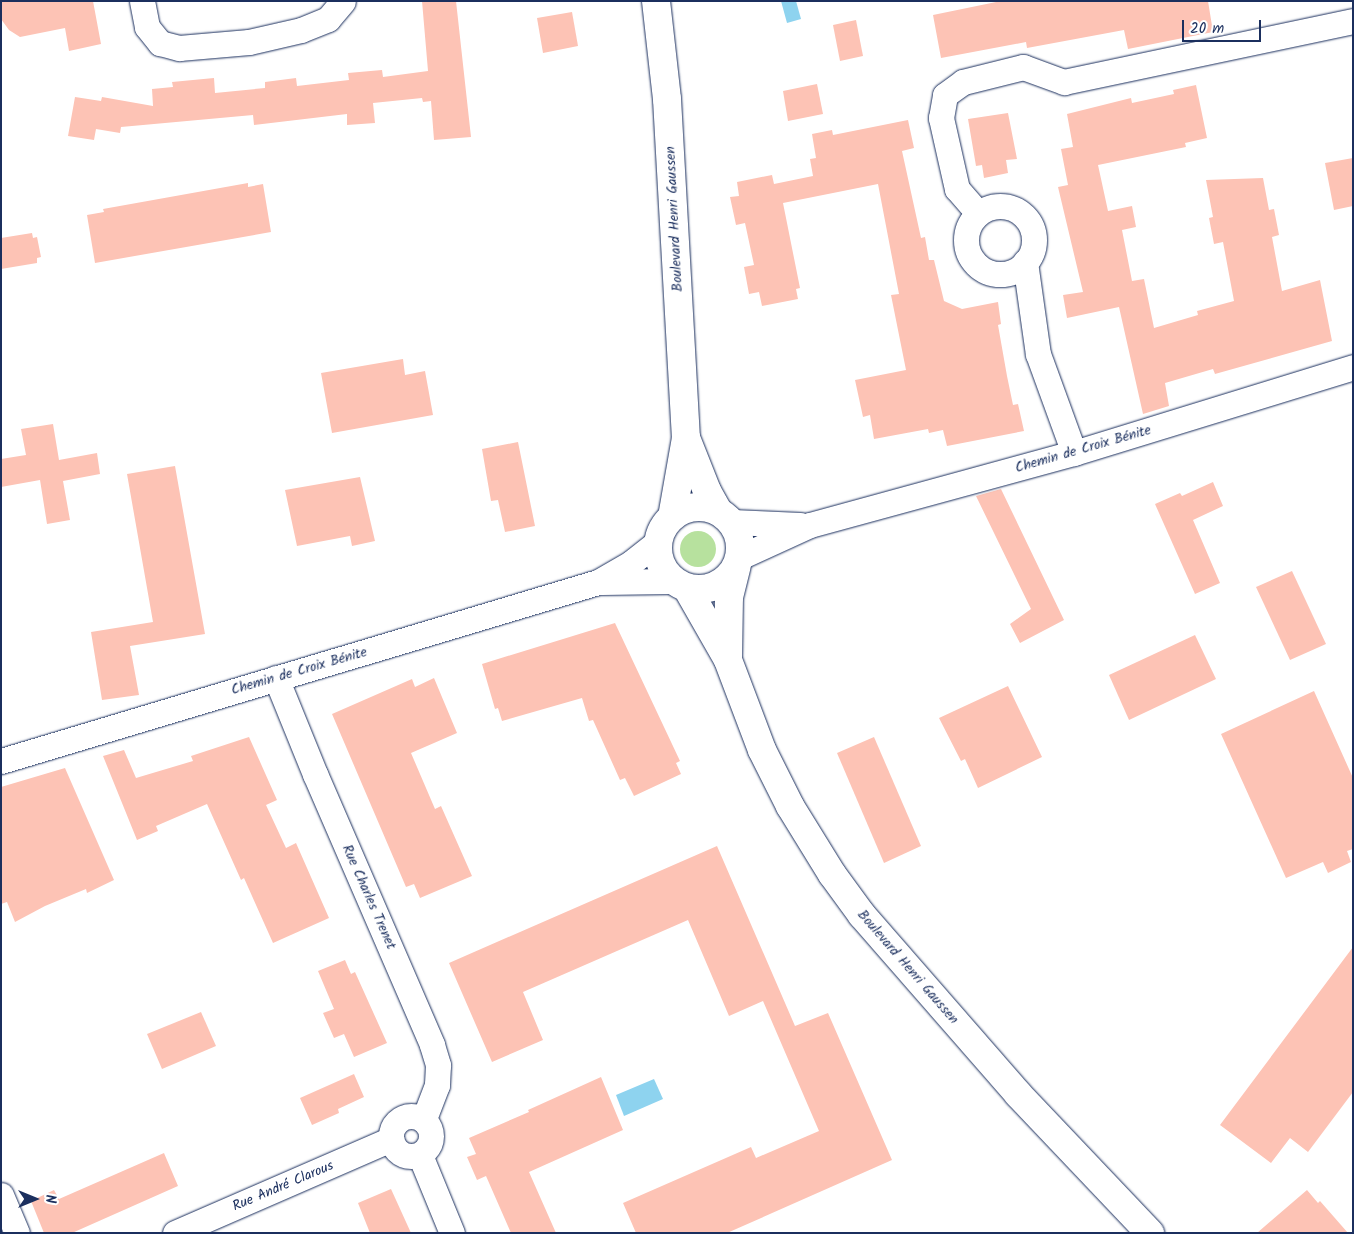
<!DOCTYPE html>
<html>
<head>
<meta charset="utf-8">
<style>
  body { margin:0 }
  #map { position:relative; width:1354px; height:1234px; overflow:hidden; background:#fff; font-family:Kalam,sans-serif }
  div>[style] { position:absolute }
  .green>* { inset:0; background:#b7e19e }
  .round { border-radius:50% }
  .water>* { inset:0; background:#8ed3ef }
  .building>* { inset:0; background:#fdc3b5 }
  .roads { filter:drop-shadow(0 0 1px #1b2f5e) drop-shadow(0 0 1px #1b2f5e) }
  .minor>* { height:25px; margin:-12.5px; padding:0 12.5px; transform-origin:12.5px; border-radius:12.5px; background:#fff }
  .minor>.ring { margin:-12.5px; padding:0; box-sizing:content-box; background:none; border:25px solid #fff; border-radius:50% }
  .tertiary>* { height:28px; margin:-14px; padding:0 14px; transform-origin:14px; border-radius:14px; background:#fff }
  .tertiary>.ring { margin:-14px; padding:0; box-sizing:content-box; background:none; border:28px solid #fff; border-radius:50% }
  span { translate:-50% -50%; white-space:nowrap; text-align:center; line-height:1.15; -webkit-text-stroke:4px #fff; paint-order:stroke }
  .street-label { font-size:14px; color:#1b2f5e }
  .frame { position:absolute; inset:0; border:2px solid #1b2f5e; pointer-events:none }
  .north { position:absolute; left:10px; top:1174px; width:50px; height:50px; -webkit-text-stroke:4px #fff; paint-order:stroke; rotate:90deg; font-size:14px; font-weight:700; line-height:20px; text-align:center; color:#1b2f5e }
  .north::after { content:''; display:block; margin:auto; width:18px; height:22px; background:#1b2f5e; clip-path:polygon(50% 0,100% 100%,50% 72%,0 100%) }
  .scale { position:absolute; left:1182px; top:20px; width:79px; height:22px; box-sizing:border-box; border:2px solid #1b2f5e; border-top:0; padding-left:6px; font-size:15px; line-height:18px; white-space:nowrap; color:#1b2f5e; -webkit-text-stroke:4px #fff; paint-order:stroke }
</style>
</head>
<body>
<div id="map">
  <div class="green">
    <i class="round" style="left:680px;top:531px;width:36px;height:36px"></i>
  </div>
  <div class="water">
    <i style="clip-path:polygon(781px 1px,796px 1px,801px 19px,787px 23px)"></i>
    <i style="clip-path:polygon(654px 1079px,663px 1099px,624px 1116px,616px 1095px)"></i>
  </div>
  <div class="building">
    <i style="clip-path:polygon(1px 1px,93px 1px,101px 44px,69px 51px,65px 28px,20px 37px,9px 30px,1px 19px)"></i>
    <i style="clip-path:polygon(422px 1px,456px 1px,471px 137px,434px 140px,431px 101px,423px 102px,422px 98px,373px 103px,375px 123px,347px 125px,347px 114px,254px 125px,253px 115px,121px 127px,120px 133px,96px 129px,94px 140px,68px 136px,75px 97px,101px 101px,102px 97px,153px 106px,152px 89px,173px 87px,172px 82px,214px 78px,215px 93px,265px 88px,265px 82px,296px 78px,297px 86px,349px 80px,348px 73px,382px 70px,383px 77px,428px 71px)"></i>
    <i style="clip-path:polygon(1001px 1px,1208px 1px,1213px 32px,1128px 49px,1124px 30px,1027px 48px,1026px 42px,941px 58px,933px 15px)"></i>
    <i style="clip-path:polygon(572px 12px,578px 46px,543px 53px,537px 18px)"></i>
    <i style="clip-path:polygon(856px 20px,863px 56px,840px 61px,833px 25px)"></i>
    <i style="clip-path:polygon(817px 84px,823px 114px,788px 121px,783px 91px)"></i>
    <i style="clip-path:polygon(1196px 85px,1207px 138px,1185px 143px,1186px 147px,1098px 165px,1108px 211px,1132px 206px,1136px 227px,1122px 230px,1132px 281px,1144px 279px,1154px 328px,1198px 315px,1197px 311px,1234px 301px,1223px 242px,1214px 244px,1209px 218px,1213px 217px,1206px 180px,1263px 178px,1269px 210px,1274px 209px,1279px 235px,1272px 237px,1282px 291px,1320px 280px,1332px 341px,1215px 374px,1213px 369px,1165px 383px,1169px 406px,1143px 414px,1119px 307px,1067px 318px,1063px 295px,1083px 292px,1058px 187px,1068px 185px,1061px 149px,1073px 147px,1067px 114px,1131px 98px,1132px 103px,1174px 94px,1173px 90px)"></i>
    <i style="clip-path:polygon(1008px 113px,1017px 159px,1006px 160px,1008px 173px,984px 178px,982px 165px,976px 166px,968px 119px)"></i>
    <i style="clip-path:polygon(908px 120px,914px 148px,902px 151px,921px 238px,925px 237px,929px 260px,934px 260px,944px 301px,962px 309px,998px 302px,1001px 324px,998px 325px,1007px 376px,1013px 405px,1018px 404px,1024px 431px,947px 446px,943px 430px,929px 433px,928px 429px,874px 439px,870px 415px,863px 417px,855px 380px,906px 370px,891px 295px,899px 294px,878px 184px,783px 203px,800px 288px,796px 289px,798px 299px,762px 306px,759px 292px,749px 294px,744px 267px,754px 265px,745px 223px,736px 225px,730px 197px,739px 196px,737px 182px,772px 175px,774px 184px,813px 176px,810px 159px,816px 158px,812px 134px,832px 130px,833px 135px)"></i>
    <i style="clip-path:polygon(1353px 158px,1353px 206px,1334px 210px,1325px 163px)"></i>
    <i style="clip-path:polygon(248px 183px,248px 187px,263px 184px,271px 232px,95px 263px,87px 215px,104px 212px,103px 209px)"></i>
    <i style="clip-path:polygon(32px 233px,33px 238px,37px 237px,41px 257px,37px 258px,37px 263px,1px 269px,1px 238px)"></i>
    <i style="clip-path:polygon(403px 359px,405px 375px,425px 371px,433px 415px,332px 433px,321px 373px)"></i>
    <i style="clip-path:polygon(53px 424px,59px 460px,97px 453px,100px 474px,63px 481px,70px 520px,47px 524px,40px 480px,1px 487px,1px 459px,26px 455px,21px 429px)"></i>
    <i style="clip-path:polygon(518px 442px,535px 526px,505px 532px,498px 500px,491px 501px,482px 449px)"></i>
    <i style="clip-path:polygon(175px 466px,205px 634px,130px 646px,139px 695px,102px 700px,91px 632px,153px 622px,127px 474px)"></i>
    <i style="clip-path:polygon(360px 477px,375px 541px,352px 546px,350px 536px,297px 546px,285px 490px)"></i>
    <i style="clip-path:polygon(1213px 482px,1223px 506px,1193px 520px,1220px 583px,1195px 594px,1155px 504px,1180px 493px,1182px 496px)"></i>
    <i style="clip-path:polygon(1001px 489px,1064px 620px,1020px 643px,1010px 624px,1031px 609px,976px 496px)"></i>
    <i style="clip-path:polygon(1292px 571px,1326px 644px,1290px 660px,1256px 587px)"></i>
    <i style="clip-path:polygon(615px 623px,680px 761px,676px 763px,681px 774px,634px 796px,625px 778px,620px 780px,593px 720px,589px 721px,582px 698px,502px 721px,498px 708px,495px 709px,482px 664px)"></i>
    <i style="clip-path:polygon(1195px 635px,1216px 679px,1129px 720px,1109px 675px)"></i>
    <i style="clip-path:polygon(434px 678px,457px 733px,411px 753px,435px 809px,441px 806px,472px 876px,420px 898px,414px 884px,406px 887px,332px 714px,412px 679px,415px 687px)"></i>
    <i style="clip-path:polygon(1008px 686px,1042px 757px,978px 788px,965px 759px,961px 761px,939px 718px)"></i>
    <i style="clip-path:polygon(1314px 691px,1353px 778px,1353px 849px,1347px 851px,1351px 862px,1328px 873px,1323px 862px,1286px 878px,1221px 734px)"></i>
    <i style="clip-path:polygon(249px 737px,277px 800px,266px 805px,286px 848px,296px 843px,329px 918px,273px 943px,244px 878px,241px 880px,207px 804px,156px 826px,158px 831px,137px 840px,103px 756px,124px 750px,136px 778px,193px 761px,191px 756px)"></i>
    <i style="clip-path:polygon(874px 737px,921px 846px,884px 863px,837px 753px)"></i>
    <i style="clip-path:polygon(65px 768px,114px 880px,87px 893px,86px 889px,45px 906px,15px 922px,7px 902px,1px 904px,1px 787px)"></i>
    <i style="clip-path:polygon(717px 846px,795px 1026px,828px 1013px,892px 1160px,727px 1233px,636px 1233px,623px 1203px,751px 1147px,756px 1158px,819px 1131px,763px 1001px,729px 1016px,688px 920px,523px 992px,543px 1040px,492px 1062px,449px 963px)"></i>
    <i style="clip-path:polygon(1353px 947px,1353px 1092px,1308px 1152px,1290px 1138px,1271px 1163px,1220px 1125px)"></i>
    <i style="clip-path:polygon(345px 960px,351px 974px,355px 972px,387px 1043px,354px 1057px,344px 1034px,334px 1038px,323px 1013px,334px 1009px,318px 971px)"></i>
    <i style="clip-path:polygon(201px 1012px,216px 1046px,162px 1069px,147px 1034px)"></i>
    <i style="clip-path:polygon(354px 1074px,364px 1097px,338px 1109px,339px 1113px,312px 1125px,300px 1098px)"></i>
    <i style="clip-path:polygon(601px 1077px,623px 1130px,529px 1172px,556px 1233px,511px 1233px,486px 1176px,477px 1180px,467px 1157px,476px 1154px,469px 1138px,529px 1112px,528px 1110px)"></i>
    <i style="clip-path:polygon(164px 1153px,178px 1186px,72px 1233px,44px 1233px,31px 1201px,54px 1190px,59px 1199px)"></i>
    <i style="clip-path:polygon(391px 1189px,411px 1233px,370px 1233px,358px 1203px)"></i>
    <i style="clip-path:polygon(1307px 1190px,1318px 1203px,1320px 1201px,1348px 1233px,1257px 1233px)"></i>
  </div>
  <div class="roads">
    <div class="minor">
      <i style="left:142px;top:1px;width:26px;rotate:79deg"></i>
      <i style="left:147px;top:27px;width:21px;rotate:51deg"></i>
      <i style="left:160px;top:43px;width:20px;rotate:15deg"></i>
      <i style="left:179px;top:48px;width:70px;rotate:-4.9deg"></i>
      <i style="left:249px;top:42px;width:53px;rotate:-13deg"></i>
      <i style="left:301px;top:30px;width:29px;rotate:-22deg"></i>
      <i style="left:328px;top:19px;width:23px;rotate:-50deg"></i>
      <i class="ring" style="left:966px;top:206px;width:43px;height:43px"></i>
      <i style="left:978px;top:213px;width:32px;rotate:-131deg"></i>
      <i style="left:957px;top:189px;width:73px;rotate:-102.7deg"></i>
      <i style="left:941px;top:118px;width:23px;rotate:-80deg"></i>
      <i style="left:945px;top:95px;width:22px;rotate:-36deg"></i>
      <i style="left:963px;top:82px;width:62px;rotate:-14deg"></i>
      <i style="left:1023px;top:67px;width:44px;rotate:20.1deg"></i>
      <i style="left:1064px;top:82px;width:295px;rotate:-11.9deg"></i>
      <i style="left:1025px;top:262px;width:93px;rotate:82deg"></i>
      <i style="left:1038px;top:354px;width:105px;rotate:70deg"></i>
      <i style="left:732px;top:522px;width:68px;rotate:2.5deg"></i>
      <i style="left:740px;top:557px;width:77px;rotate:-24.6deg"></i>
      <i style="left:810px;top:525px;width:274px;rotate:-15.3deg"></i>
      <i style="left:1074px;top:453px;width:292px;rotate:-17.1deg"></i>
      <i style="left:598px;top:582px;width:76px;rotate:-0.8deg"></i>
      <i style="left:276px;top:678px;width:104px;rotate:67.9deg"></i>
      <i style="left:315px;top:774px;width:295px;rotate:66.6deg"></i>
      <i style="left:432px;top:1045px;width:21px;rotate:73deg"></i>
      <i style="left:438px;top:1065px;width:20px;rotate:93deg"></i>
      <i style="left:437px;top:1085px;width:36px;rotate:111deg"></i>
      <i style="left:1px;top:761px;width:623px;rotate:-16.69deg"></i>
      <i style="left:598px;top:582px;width:39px;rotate:-30deg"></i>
      <i style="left:632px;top:562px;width:33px;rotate:-38deg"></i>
      <i class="ring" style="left:391px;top:1116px;width:15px;height:15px"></i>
      <i style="left:420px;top:1155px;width:84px;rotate:67.7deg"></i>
      <i style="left:1px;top:1195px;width:41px;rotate:67.2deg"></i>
      <i style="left:175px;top:1233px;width:236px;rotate:-23.5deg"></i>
    </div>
    <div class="tertiary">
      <i style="left:656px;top:1px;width:99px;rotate:83.6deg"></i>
      <i style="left:667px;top:99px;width:340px;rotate:86.8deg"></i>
      <i style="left:686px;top:438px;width:80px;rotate:100deg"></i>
      <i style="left:686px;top:438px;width:57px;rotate:68.4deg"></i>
      <i style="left:707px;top:491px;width:23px;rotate:61deg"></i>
      <i class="ring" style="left:658px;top:507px;width:54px;height:54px"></i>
      <i style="left:687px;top:588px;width:83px;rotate:60.3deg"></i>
      <i style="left:728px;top:660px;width:96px;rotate:69.3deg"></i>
      <i style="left:762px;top:750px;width:63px;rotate:63.4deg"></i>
      <i style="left:790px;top:806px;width:80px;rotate:58.3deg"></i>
      <i style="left:832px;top:874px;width:51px;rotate:53.8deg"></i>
      <i style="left:862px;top:915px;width:237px;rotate:48.9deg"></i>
      <i style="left:1018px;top:1094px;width:192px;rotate:46.5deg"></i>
      <i style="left:728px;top:659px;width:62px;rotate:-89.1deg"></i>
      <i style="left:729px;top:597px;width:30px;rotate:-76deg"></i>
    </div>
  </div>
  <div class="street-label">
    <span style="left:674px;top:219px;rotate:-93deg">Boulevard Henri Gaussen</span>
    <span style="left:1083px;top:449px;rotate:-16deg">Chemin de Croix Bénite</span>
    <span style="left:299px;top:671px;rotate:-16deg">Chemin de Croix Bénite</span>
    <span style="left:369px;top:897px;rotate:66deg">Rue Charles Trenet</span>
    <span style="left:908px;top:967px;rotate:49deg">Boulevard Henri Gaussen</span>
    <span style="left:283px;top:1186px;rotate:-23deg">Rue André Clarous</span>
  </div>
  <div class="frame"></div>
  <div class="north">N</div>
  <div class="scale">20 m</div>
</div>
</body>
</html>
